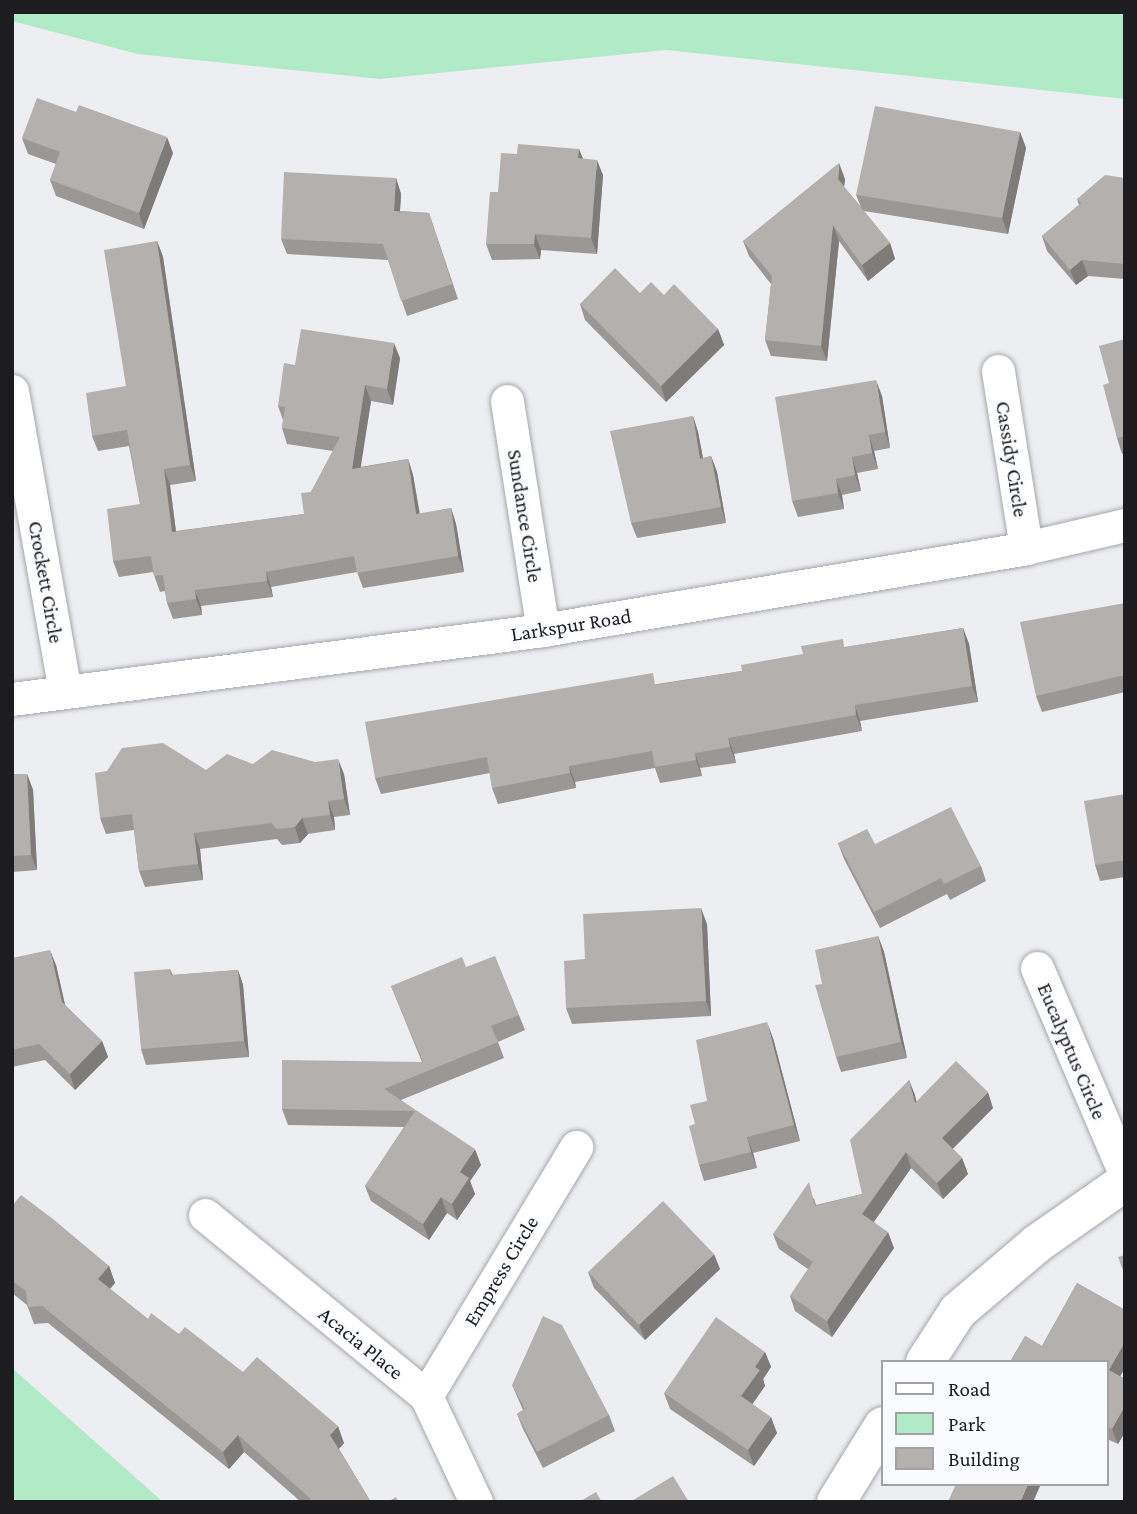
<!DOCTYPE html>
<html>
<head>
<meta charset="utf-8">
<style>
  body { margin:0 }
  #map { position:relative; width:1137px; height:1514px; overflow:hidden; background:#edeef2; font-family:"Crimson Pro",serif }
  div>[style] { position:absolute }
  .green>* { inset:0; background:#b0eac7 }
  .roads { filter:drop-shadow(0 0 2px #a5a6ab) drop-shadow(0 0 2px #a5a6ab) }
  .minor>* { height:33px; margin:-16.5px; padding:0 16.5px; transform-origin:16.5px; border-radius:16.5px; background:#fff }
  .tertiary>* { height:38px; margin:-19px; padding:0 19px; transform-origin:19px; border-radius:19px; background:#fff }
  .wall>* { inset:0; background:#9b9795 }
  .shaded-wall>* { inset:0; background:#7e7b79 }
  .building>* { inset:0; background:#b4b0ad }
  span { translate:-50% -50%; white-space:nowrap; text-align:center; line-height:1.15; -webkit-text-stroke:5px #fafbff; paint-order:stroke }
  .street-label { font-size:21px; color:#1d1d1f }
  .frame { position:absolute; inset:0; border:14px solid #1d1d1f; pointer-events:none }
  .legend { position:absolute; left:881px; top:1360px; width:228px; height:126px; box-sizing:border-box; background:#fafbff; border:2px solid #a2a2a5; margin:0; padding:9px 12px; list-style:none; font-size:21px; color:#1d1d1f }
  .legend li { display:flex; align-items:center; gap:14px; height:35px }
  .legend b { width:35px; border:2px solid #a2a2a5 }
</style>
</head>
<body>
<div id="map">
  <div class="green">
    <i style="clip-path:polygon(12px 12px,1125px 12px,1125px 99px,666px 50px,380px 79px,138px 54px,12px 21px)"></i>
    <i style="clip-path:polygon(12px 1368px,163px 1502px,12px 1502px)"></i>
  </div>
  <div class="roads">
    <div class="minor">
      <i style="left:998px;top:371px;width:179px;rotate:81deg"></i>
      <i style="left:12px;top:391px;width:305px;rotate:80deg"></i>
      <i style="left:507px;top:401px;width:232px;rotate:81.1deg"></i>
      <i style="left:12px;top:699px;width:535px;rotate:-7.4deg"></i>
      <i style="left:543px;top:630px;width:490px;rotate:-9.6deg"></i>
      <i style="left:1026px;top:548px;width:102px;rotate:-13.1deg"></i>
      <i style="left:1037px;top:968px;width:223px;rotate:66.8deg"></i>
      <i style="left:205px;top:1215px;width:286px;rotate:39.3deg"></i>
      <i style="left:426px;top:1396px;width:117px;rotate:64.7deg"></i>
      <i style="left:426px;top:1396px;width:291px;rotate:-58.9deg"></i>
    </div>
    <div class="tertiary">
      <i style="left:925px;top:1362px;width:61px;rotate:-57.1deg"></i>
      <i style="left:958px;top:1311px;width:105px;rotate:-40.4deg"></i>
      <i style="left:1038px;top:1243px;width:106px;rotate:-35deg"></i>
      <i style="left:836px;top:1502px;width:89px;rotate:-58.3deg"></i>
    </div>
  </div>
  <div class="wall">
    <i style="clip-path:polygon(1020px 132px,1026px 148px,1008px 234px,864px 211px,890px 243px,895px 259px,868px 281px,839px 241px,827px 361px,771px 356px,765px 340px,771px 284px,749px 256px,743px 241px,845px 179px,844px 187px,861px 207px,856px 195px)"></i>
    <i style="clip-path:polygon(22px 138px,173px 153px,144px 229px,56px 196px,50px 180px,56px 164px,28px 154px)"></i>
    <i style="clip-path:polygon(579px 149px,583px 159px,603px 175px,597px 254px,541px 250px,540px 259px,492px 260px,486px 244px,517px 154px)"></i>
    <i style="clip-path:polygon(396px 178px,401px 194px,400px 211px,429px 213px,458px 299px,407px 316px,388px 260px,287px 254px,281px 239px)"></i>
    <i style="clip-path:polygon(1125px 178px,1125px 279px,1088px 276px,1076px 285px,1047px 251px,1042px 236px,1079px 205px,1077px 199px)"></i>
    <i style="clip-path:polygon(157px 241px,163px 257px,196px 481px,170px 485px,176px 531px,304px 514px,311px 492px,333px 451px,287px 444px,282px 428px,283px 420px,278px 406px,295px 365px,400px 358px,393px 405px,371px 401px,360px 467px,408px 459px,413px 475px,420px 514px,451px 508px,456px 524px,464px 572px,363px 588px,357px 572px,271px 587px,273px 597px,201px 606px,202px 615px,173px 619px,167px 603px,165px 591px,160px 592px,153px 572px,119px 577px,113px 561px,140px 504px,129px 446px,98px 451px,92px 436px,126px 386px)"></i>
    <i style="clip-path:polygon(640px 293px,664px 295px,718px 329px,724px 345px,666px 402px,585px 320px,580px 304px)"></i>
    <i style="clip-path:polygon(1125px 339px,1125px 453px,1122px 454px,1117px 438px,1109px 383px)"></i>
    <i style="clip-path:polygon(882px 396px,890px 448px,874px 451px,878px 469px,857px 473px,861px 491px,842px 495px,844px 509px,798px 517px,792px 501px)"></i>
    <i style="clip-path:polygon(693px 416px,698px 432px,703px 458px,711px 456px,717px 472px,726px 523px,637px 538px,631px 523px)"></i>
    <i style="clip-path:polygon(1125px 603px,1125px 692px,1042px 712px,1036px 696px)"></i>
    <i style="clip-path:polygon(963px 628px,969px 644px,978px 702px,860px 721px,862px 731px,734px 754px,736px 763px,700px 768px,702px 776px,660px 783px,655px 768px,575px 782px,576px 788px,498px 804px,492px 788px,490px 773px,381px 794px,375px 778px,657px 684px,742px 671px,846px 647px)"></i>
    <i style="clip-path:polygon(253px 764px,344px 774px,350px 815px,334px 817px,335px 830px,308px 834px,300px 843px,282px 845px,277px 839px,200px 849px,203px 880px,145px 887px,139px 871px,134px 830px,106px 834px,100px 818px,107px 771px,206px 770px)"></i>
    <i style="clip-path:polygon(12px 774px,27px 774px,33px 790px,37px 870px,12px 872px)"></i>
    <i style="clip-path:polygon(1125px 794px,1125px 877px,1100px 881px,1095px 865px)"></i>
    <i style="clip-path:polygon(838px 843px,981px 866px,986px 881px,950px 900px,947px 894px,880px 928px,844px 859px)"></i>
    <i style="clip-path:polygon(707px 924px,711px 1016px,572px 1024px,566px 1008px,585px 959px)"></i>
    <i style="clip-path:polygon(878px 936px,884px 952px,907px 1058px,841px 1072px,836px 1057px,822px 984px)"></i>
    <i style="clip-path:polygon(12px 958px,56px 965px,65px 1005px,102px 1041px,108px 1057px,75px 1090px,45px 1060px,12px 1067px)"></i>
    <i style="clip-path:polygon(466px 967px,519px 1015px,525px 1030px,498px 1042px,504px 1058px,401px 1100px,481px 1165px,470px 1181px,475px 1194px,457px 1220px,447px 1213px,429px 1240px,371px 1201px,365px 1186px,404px 1127px,288px 1125px,282px 1109px,422px 1062px,391px 986px)"></i>
    <i style="clip-path:polygon(170px 969px,173px 975px,238px 970px,243px 985px,249px 1057px,146px 1065px,141px 1049px)"></i>
    <i style="clip-path:polygon(773px 1038px,800px 1141px,753px 1153px,757px 1168px,704px 1181px,699px 1165px,707px 1101px)"></i>
    <i style="clip-path:polygon(909px 1080px,916px 1101px,993px 1108px,953px 1149px,962px 1158px,968px 1174px,943px 1199px,911px 1168px,874px 1222px,894px 1248px,832px 1337px,795px 1311px,790px 1296px,808px 1269px,779px 1249px,773px 1234px,814px 1198px,816px 1205px,862px 1194px)"></i>
    <i style="clip-path:polygon(12px 1206px,109px 1266px,115px 1283px,110px 1289px,148px 1319px,179px 1334px,243px 1372px,344px 1443px,339px 1449px,371px 1502px,301px 1502px,244px 1452px,229px 1469px,48px 1323px,34px 1324px,27px 1305px,12px 1293px)"></i>
    <i style="clip-path:polygon(720px 1269px,645px 1340px,594px 1288px,588px 1272px)"></i>
    <i style="clip-path:polygon(1077px 1283px,1125px 1310px,1125px 1368px,1120px 1376px,1125px 1379px,1125px 1432px,1118px 1444px,1107px 1439px,1107px 1362px,1010px 1362px,1025px 1336px,1042px 1346px)"></i>
    <i style="clip-path:polygon(765px 1352px,771px 1367px,763px 1379px,765px 1386px,752px 1404px,777px 1433px,754px 1466px,670px 1409px,664px 1393px)"></i>
    <i style="clip-path:polygon(512px 1385px,609px 1415px,615px 1431px,543px 1468px,523px 1429px,517px 1414px,523px 1410px)"></i>
  </div>
  <div class="shaded-wall">
    <i style="clip-path:polygon(1020px 132px,1026px 148px,1008px 234px,1002px 218px)"></i>
    <i style="clip-path:polygon(167px 137px,173px 153px,144px 229px,139px 213px)"></i>
    <i style="clip-path:polygon(579px 149px,585px 164px,578px 158px)"></i>
    <i style="clip-path:polygon(597px 160px,603px 175px,597px 254px,591px 238px)"></i>
    <i style="clip-path:polygon(839px 163px,845px 179px,843px 194px,838px 179px)"></i>
    <i style="clip-path:polygon(396px 178px,401px 194px,399px 226px,394px 211px)"></i>
    <i style="clip-path:polygon(833px 225px,839px 241px,827px 361px,821px 346px)"></i>
    <i style="clip-path:polygon(535px 234px,541px 250px,540px 259px,534px 244px)"></i>
    <i style="clip-path:polygon(157px 241px,163px 257px,196px 481px,190px 465px)"></i>
    <i style="clip-path:polygon(890px 243px,895px 259px,868px 281px,862px 265px)"></i>
    <i style="clip-path:polygon(1082px 260px,1088px 276px,1076px 285px,1070px 270px)"></i>
    <i style="clip-path:polygon(718px 329px,724px 345px,666px 402px,661px 386px)"></i>
    <i style="clip-path:polygon(394px 343px,400px 358px,393px 405px,387px 389px)"></i>
    <i style="clip-path:polygon(876px 380px,882px 396px,890px 448px,885px 432px)"></i>
    <i style="clip-path:polygon(365px 385px,371px 401px,358px 485px,352px 469px)"></i>
    <i style="clip-path:polygon(693px 416px,698px 432px,706px 475px,700px 459px)"></i>
    <i style="clip-path:polygon(869px 435px,874px 451px,878px 469px,872px 453px)"></i>
    <i style="clip-path:polygon(711px 456px,717px 472px,726px 523px,721px 507px)"></i>
    <i style="clip-path:polygon(852px 457px,857px 473px,861px 491px,855px 475px)"></i>
    <i style="clip-path:polygon(408px 459px,413px 475px,422px 530px,416px 514px)"></i>
    <i style="clip-path:polygon(164px 469px,170px 485px,178px 548px,172px 532px)"></i>
    <i style="clip-path:polygon(836px 479px,842px 495px,844px 509px,838px 493px)"></i>
    <i style="clip-path:polygon(451px 508px,456px 524px,464px 572px,458px 556px)"></i>
    <i style="clip-path:polygon(266px 572px,271px 587px,273px 597px,267px 581px)"></i>
    <i style="clip-path:polygon(195px 590px,201px 606px,202px 615px,196px 599px)"></i>
    <i style="clip-path:polygon(963px 628px,969px 644px,978px 702px,972px 686px)"></i>
    <i style="clip-path:polygon(855px 705px,860px 721px,862px 731px,856px 715px)"></i>
    <i style="clip-path:polygon(728px 738px,734px 754px,736px 763px,730px 747px)"></i>
    <i style="clip-path:polygon(695px 753px,700px 768px,702px 776px,696px 760px)"></i>
    <i style="clip-path:polygon(338px 759px,344px 774px,350px 815px,344px 799px)"></i>
    <i style="clip-path:polygon(569px 766px,575px 782px,576px 788px,570px 773px)"></i>
    <i style="clip-path:polygon(27px 774px,33px 790px,37px 870px,31px 855px)"></i>
    <i style="clip-path:polygon(328px 801px,334px 817px,335px 830px,330px 815px)"></i>
    <i style="clip-path:polygon(302px 818px,308px 834px,300px 843px,295px 827px)"></i>
    <i style="clip-path:polygon(194px 833px,200px 849px,203px 880px,198px 864px)"></i>
    <i style="clip-path:polygon(701px 908px,707px 924px,711px 1016px,706px 1001px)"></i>
    <i style="clip-path:polygon(878px 936px,884px 952px,907px 1058px,901px 1042px)"></i>
    <i style="clip-path:polygon(50px 950px,56px 965px,68px 1018px,62px 1002px)"></i>
    <i style="clip-path:polygon(238px 970px,243px 985px,249px 1057px,244px 1041px)"></i>
    <i style="clip-path:polygon(767px 1022px,773px 1038px,800px 1141px,794px 1125px)"></i>
    <i style="clip-path:polygon(102px 1041px,108px 1057px,75px 1090px,70px 1074px)"></i>
    <i style="clip-path:polygon(909px 1080px,915px 1095px,920px 1118px,915px 1103px)"></i>
    <i style="clip-path:polygon(988px 1092px,993px 1108px,947px 1154px,942px 1138px)"></i>
    <i style="clip-path:polygon(747px 1137px,753px 1153px,757px 1168px,751px 1152px)"></i>
    <i style="clip-path:polygon(475px 1149px,481px 1165px,470px 1181px,475px 1194px,457px 1220px,452px 1204px,460px 1172px)"></i>
    <i style="clip-path:polygon(906px 1152px,911px 1168px,868px 1230px,862px 1214px)"></i>
    <i style="clip-path:polygon(962px 1158px,968px 1174px,943px 1199px,937px 1183px)"></i>
    <i style="clip-path:polygon(441px 1197px,447px 1213px,429px 1240px,423px 1224px)"></i>
    <i style="clip-path:polygon(888px 1232px,894px 1248px,832px 1337px,827px 1321px)"></i>
    <i style="clip-path:polygon(714px 1254px,720px 1269px,645px 1340px,639px 1325px)"></i>
    <i style="clip-path:polygon(109px 1266px,115px 1283px,104px 1296px,98px 1279px)"></i>
    <i style="clip-path:polygon(1125px 1342px,1125px 1368px,1115px 1385px,1109px 1370px)"></i>
    <i style="clip-path:polygon(765px 1352px,771px 1367px,763px 1379px,765px 1386px,747px 1412px,741px 1396px,755px 1367px)"></i>
    <i style="clip-path:polygon(1125px 1406px,1125px 1432px,1118px 1444px,1112px 1429px)"></i>
    <i style="clip-path:polygon(771px 1417px,777px 1433px,754px 1466px,748px 1450px)"></i>
    <i style="clip-path:polygon(338px 1426px,344px 1443px,336px 1452px,330px 1435px)"></i>
    <i style="clip-path:polygon(238px 1435px,244px 1452px,229px 1469px,223px 1452px)"></i>
    <i style="clip-path:polygon(1028px 1484px,1041px 1484px,1033px 1502px,1020px 1502px)"></i>
  </div>
  <div class="building">
    <i style="clip-path:polygon(37px 98px,76px 112px,79px 105px,167px 137px,139px 213px,50px 180px,60px 152px,22px 138px)"></i>
    <i style="clip-path:polygon(875px 106px,1020px 132px,1002px 218px,856px 195px)"></i>
    <i style="clip-path:polygon(518px 144px,579px 149px,578px 158px,597px 160px,591px 238px,535px 234px,534px 244px,486px 244px,490px 192px,498px 192px,501px 153px,517px 154px)"></i>
    <i style="clip-path:polygon(839px 163px,838px 179px,890px 243px,862px 265px,833px 225px,821px 346px,765px 340px,772px 276px,743px 241px)"></i>
    <i style="clip-path:polygon(284px 172px,396px 178px,394px 211px,429px 213px,452px 284px,401px 301px,383px 244px,281px 239px)"></i>
    <i style="clip-path:polygon(1105px 175px,1125px 178px,1125px 264px,1082px 260px,1070px 270px,1042px 236px,1081px 203px,1077px 199px)"></i>
    <i style="clip-path:polygon(157px 241px,190px 465px,164px 469px,172px 532px,304px 514px,301px 493px,311px 492px,340px 437px,282px 428px,285px 407px,278px 406px,284px 363px,295px 365px,301px 329px,394px 343px,387px 389px,365px 385px,352px 469px,408px 459px,416px 514px,451px 508px,458px 556px,357px 573px,354px 556px,266px 572px,267px 581px,195px 590px,196px 599px,167px 603px,163px 575px,154px 576px,151px 556px,113px 561px,107px 509px,140px 504px,127px 430px,92px 436px,86px 393px,126px 386px,104px 250px)"></i>
    <i style="clip-path:polygon(615px 268px,640px 293px,651px 282px,664px 295px,674px 284px,718px 329px,661px 386px,580px 304px)"></i>
    <i style="clip-path:polygon(1125px 339px,1125px 436px,1117px 438px,1103px 385px,1109px 383px,1099px 346px)"></i>
    <i style="clip-path:polygon(876px 380px,885px 432px,869px 435px,872px 453px,852px 457px,855px 475px,836px 479px,838px 493px,792px 501px,775px 397px)"></i>
    <i style="clip-path:polygon(693px 416px,700px 459px,711px 456px,721px 507px,631px 523px,610px 431px)"></i>
    <i style="clip-path:polygon(1125px 603px,1125px 675px,1036px 696px,1020px 622px)"></i>
    <i style="clip-path:polygon(963px 628px,972px 686px,855px 705px,856px 715px,728px 738px,730px 747px,695px 753px,696px 760px,655px 767px,652px 751px,569px 766px,570px 773px,492px 788px,487px 757px,375px 778px,365px 722px,653px 673px,655px 685px,742px 671px,741px 665px,803px 654px,801px 646px,843px 639px,844px 647px)"></i>
    <i style="clip-path:polygon(163px 743px,206px 770px,227px 754px,253px 764px,272px 750px,315px 762px,338px 759px,344px 799px,328px 801px,330px 815px,302px 818px,295px 827px,277px 829px,271px 823px,194px 833px,198px 864px,139px 871px,132px 814px,100px 818px,95px 773px,107px 771px,122px 748px)"></i>
    <i style="clip-path:polygon(12px 774px,27px 774px,31px 855px,12px 856px)"></i>
    <i style="clip-path:polygon(1125px 794px,1125px 860px,1095px 865px,1084px 801px)"></i>
    <i style="clip-path:polygon(951px 807px,981px 866px,944px 884px,941px 878px,874px 912px,838px 843px,867px 829px,875px 844px)"></i>
    <i style="clip-path:polygon(701px 908px,706px 1001px,566px 1008px,564px 961px,585px 959px,583px 914px)"></i>
    <i style="clip-path:polygon(878px 936px,901px 1042px,836px 1057px,815px 985px,822px 984px,815px 950px)"></i>
    <i style="clip-path:polygon(50px 950px,62px 1002px,102px 1041px,70px 1074px,39px 1044px,12px 1050px,12px 958px)"></i>
    <i style="clip-path:polygon(495px 956px,519px 1015px,491px 1026px,498px 1042px,384px 1089px,475px 1149px,460px 1172px,469px 1178px,452px 1204px,441px 1197px,423px 1224px,365px 1186px,415px 1111px,282px 1109px,282px 1060px,423px 1062px,391px 986px,462px 957px,466px 967px)"></i>
    <i style="clip-path:polygon(170px 969px,171px 975px,238px 970px,244px 1041px,141px 1049px,134px 972px)"></i>
    <i style="clip-path:polygon(767px 1022px,794px 1125px,747px 1137px,751px 1152px,699px 1165px,689px 1126px,695px 1124px,690px 1105px,707px 1101px,696px 1040px)"></i>
    <i style="clip-path:polygon(956px 1061px,988px 1092px,942px 1138px,962px 1158px,937px 1183px,906px 1152px,862px 1214px,888px 1232px,827px 1321px,790px 1296px,813px 1262px,773px 1234px,809px 1182px,815px 1206px,862px 1194px,850px 1140px,909px 1080px,915px 1103px)"></i>
    <i style="clip-path:polygon(21px 1195px,53px 1219px,109px 1266px,98px 1279px,148px 1319px,151px 1313px,179px 1334px,185px 1327px,243px 1372px,257px 1357px,338px 1426px,330px 1435px,371px 1502px,306px 1502px,311px 1499px,238px 1435px,223px 1452px,42px 1306px,28px 1307px,26px 1291px,12px 1281px,12px 1206px)"></i>
    <i style="clip-path:polygon(663px 1201px,714px 1254px,639px 1325px,588px 1272px)"></i>
    <i style="clip-path:polygon(1125px 1255px,1125px 1276px,1118px 1257px)"></i>
    <i style="clip-path:polygon(1077px 1283px,1125px 1310px,1125px 1342px,1109px 1370px,1125px 1379px,1125px 1406px,1112px 1429px,1107px 1426px,1107px 1362px,1010px 1362px,1025px 1336px,1042px 1346px)"></i>
    <i style="clip-path:polygon(543px 1316px,562px 1325px,609px 1415px,537px 1452px,517px 1414px,525px 1409px,512px 1385px)"></i>
    <i style="clip-path:polygon(716px 1317px,765px 1352px,755px 1367px,760px 1370px,741px 1396px,771px 1417px,748px 1450px,664px 1393px)"></i>
    <i style="clip-path:polygon(673px 1476px,689px 1502px,630px 1502px)"></i>
    <i style="clip-path:polygon(956px 1484px,1028px 1484px,1020px 1502px,948px 1502px)"></i>
    <i style="clip-path:polygon(596px 1492px,602px 1502px,579px 1502px)"></i>
    <i style="clip-path:polygon(396px 1497px,398px 1502px,388px 1502px)"></i>
  </div>
  <div class="street-label">
    <span style="left:1012px;top:459px;rotate:81deg">Cassidy Circle</span>
    <span style="left:525px;top:516px;rotate:81deg">Sundance Circle</span>
    <span style="left:46px;top:582px;rotate:80deg">Crockett Circle</span>
    <span style="left:571px;top:625px;rotate:-9deg">Larkspur Road</span>
    <span style="left:1072px;top:1051px;rotate:67deg">Eucalyptus Circle</span>
    <span style="left:501px;top:1271px;rotate:-59deg">Empress Circle</span>
    <span style="left:361px;top:1343px;rotate:39deg">Acacia Place</span>
  </div>
  <div class="frame"></div>
  <ul class="legend">
  <li><b style="height:9px;background:#fff"></b>Road</li>
  <li><b style="height:19px;background:#b0eac7"></b>Park</li>
  <li><b style="height:19px;background:#b4b0ad"></b>Building</li>
  </ul>
</div>
</body>
</html>
